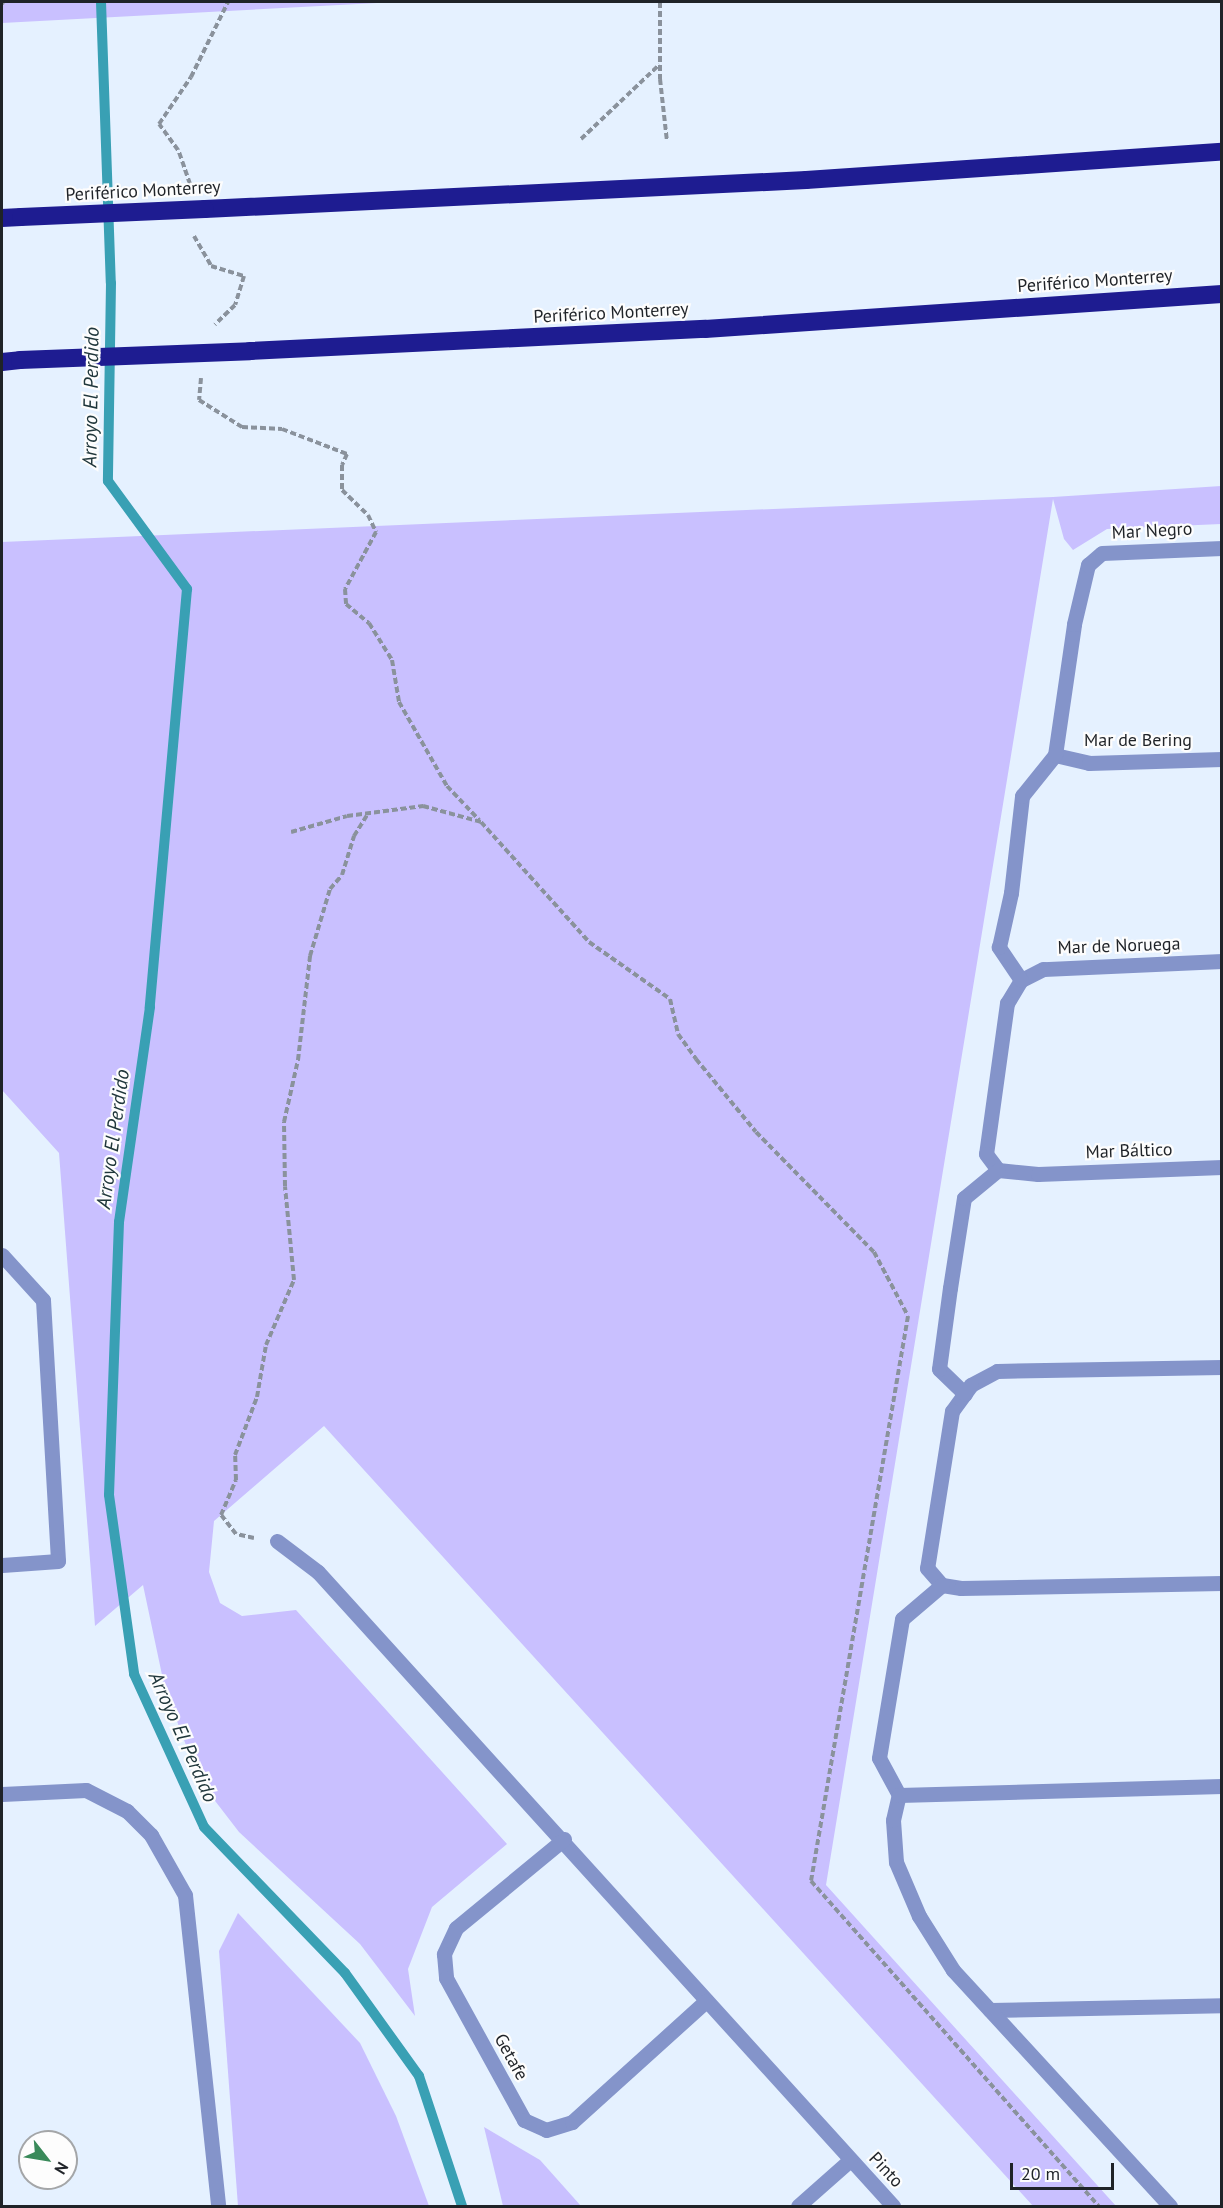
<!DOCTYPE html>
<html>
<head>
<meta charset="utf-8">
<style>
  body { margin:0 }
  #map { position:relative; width:1223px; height:2208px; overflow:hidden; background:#e5f1ff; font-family:"PT Sans",sans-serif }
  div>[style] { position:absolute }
  .green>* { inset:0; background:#c9c0ff }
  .stream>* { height:10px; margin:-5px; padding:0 5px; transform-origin:5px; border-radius:5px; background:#39a0b4 }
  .path>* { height:4px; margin-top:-2px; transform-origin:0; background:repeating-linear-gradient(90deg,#8a929c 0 6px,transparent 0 9px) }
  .minor>* { height:15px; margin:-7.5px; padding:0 7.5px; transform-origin:7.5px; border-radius:7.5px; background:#8494ca }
  .highway>* { height:18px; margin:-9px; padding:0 9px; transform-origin:9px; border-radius:9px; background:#1e1c91 }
  .highway-bridge>* { height:18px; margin:-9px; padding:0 9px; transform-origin:9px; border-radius:9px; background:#1e1c91 }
  span { translate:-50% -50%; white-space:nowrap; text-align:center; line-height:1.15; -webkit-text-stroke:4.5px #fdfdfd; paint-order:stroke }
  .street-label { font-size:18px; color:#1f2328 }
  .water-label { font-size:20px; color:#20373c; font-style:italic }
  .frame { position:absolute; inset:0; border:3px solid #1f2328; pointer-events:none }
  .north { position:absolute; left:18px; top:2130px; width:60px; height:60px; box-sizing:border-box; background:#fdfdfd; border:2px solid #a4a6a8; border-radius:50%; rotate:121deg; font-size:16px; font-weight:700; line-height:24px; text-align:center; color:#1f2328 }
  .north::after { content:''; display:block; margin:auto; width:21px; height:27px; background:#3a8a5a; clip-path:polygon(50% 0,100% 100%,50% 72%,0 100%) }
  .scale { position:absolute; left:1010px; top:2163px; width:104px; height:27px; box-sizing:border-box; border:3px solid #1f2328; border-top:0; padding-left:8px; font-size:18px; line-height:21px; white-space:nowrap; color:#1f2328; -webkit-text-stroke:4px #fdfdfd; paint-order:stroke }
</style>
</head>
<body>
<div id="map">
  <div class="green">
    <i style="clip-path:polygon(2px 2px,396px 2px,2px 23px)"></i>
    <i style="clip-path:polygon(1221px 486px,1221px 524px,1107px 529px,1073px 550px,1064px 539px,1053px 499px,826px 1885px,1116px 2206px,1033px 2206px,324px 1426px,214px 1521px,209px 1572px,220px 1603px,242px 1616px,296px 1610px,507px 1844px,432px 1907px,408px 1969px,415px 2016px,360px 1944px,239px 1832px,199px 1780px,165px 1689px,143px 1585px,95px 1626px,59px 1153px,2px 1090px,2px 542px,1053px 497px)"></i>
    <i style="clip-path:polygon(238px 1913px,360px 2043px,396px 2116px,429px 2206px,238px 2206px,219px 1951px)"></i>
    <i style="clip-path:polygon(484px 2127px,540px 2160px,581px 2206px,503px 2206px)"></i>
  </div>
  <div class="stream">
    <i style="left:101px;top:2px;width:281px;rotate:88deg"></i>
    <i style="left:111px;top:283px;width:198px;rotate:90.9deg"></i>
    <i style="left:108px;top:481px;width:134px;rotate:53.8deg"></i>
    <i style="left:187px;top:589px;width:420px;rotate:95.1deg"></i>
    <i style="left:150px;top:1007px;width:217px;rotate:98.2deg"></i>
    <i style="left:119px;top:1222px;width:273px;rotate:92.1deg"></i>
    <i style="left:109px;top:1495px;width:181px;rotate:82deg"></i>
    <i style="left:134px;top:1674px;width:168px;rotate:65.4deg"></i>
    <i style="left:204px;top:1827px;width:203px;rotate:46deg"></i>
    <i style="left:345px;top:1973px;width:127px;rotate:54.3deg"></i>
    <i style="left:419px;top:2076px;width:137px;rotate:71.7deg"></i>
  </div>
  <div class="path">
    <i style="left:660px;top:2px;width:77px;rotate:90deg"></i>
    <i style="left:660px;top:79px;width:62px;rotate:83.6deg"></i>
    <i style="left:2px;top:4px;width:2px;rotate:-63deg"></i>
    <i style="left:581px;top:139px;width:108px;rotate:-43.5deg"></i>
    <i style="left:190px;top:184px;width:36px;rotate:-109deg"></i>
    <i style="left:178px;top:150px;width:32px;rotate:-126deg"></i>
    <i style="left:159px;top:124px;width:57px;rotate:-55.8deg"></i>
    <i style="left:191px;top:77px;width:84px;rotate:-63.7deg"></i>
    <i style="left:194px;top:236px;width:34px;rotate:60deg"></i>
    <i style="left:211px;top:266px;width:34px;rotate:17deg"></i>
    <i style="left:244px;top:276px;width:30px;rotate:107deg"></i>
    <i style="left:235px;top:305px;width:28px;rotate:136deg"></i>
    <i style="left:201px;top:378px;width:22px;rotate:95deg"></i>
    <i style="left:199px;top:400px;width:51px;rotate:32.1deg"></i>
    <i style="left:242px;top:427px;width:40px;rotate:2.9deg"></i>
    <i style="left:282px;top:429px;width:70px;rotate:21deg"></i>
    <i style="left:347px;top:454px;width:12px;rotate:114deg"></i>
    <i style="left:342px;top:465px;width:25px;rotate:90deg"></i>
    <i style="left:342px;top:490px;width:36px;rotate:44deg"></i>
    <i style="left:368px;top:515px;width:19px;rotate:65deg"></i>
    <i style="left:376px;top:532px;width:65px;rotate:118.5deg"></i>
    <i style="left:345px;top:589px;width:15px;rotate:86deg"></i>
    <i style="left:346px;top:604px;width:30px;rotate:40deg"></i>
    <i style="left:369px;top:623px;width:44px;rotate:58.1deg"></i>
    <i style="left:392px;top:660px;width:43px;rotate:80.5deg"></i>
    <i style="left:399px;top:702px;width:97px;rotate:60.3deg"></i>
    <i style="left:447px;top:786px;width:47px;rotate:46.7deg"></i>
    <i style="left:291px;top:832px;width:58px;rotate:-15.9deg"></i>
    <i style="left:347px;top:816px;width:77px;rotate:-7.5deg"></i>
    <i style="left:423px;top:806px;width:60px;rotate:15.4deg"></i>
    <i style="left:481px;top:822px;width:161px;rotate:48deg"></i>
    <i style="left:589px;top:942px;width:99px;rotate:35.1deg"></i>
    <i style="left:670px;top:999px;width:36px;rotate:77deg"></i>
    <i style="left:678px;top:1034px;width:31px;rotate:54deg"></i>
    <i style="left:696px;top:1059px;width:94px;rotate:50.6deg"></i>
    <i style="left:756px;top:1132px;width:168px;rotate:45.5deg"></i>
    <i style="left:874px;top:1252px;width:72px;rotate:62deg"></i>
    <i style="left:908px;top:1316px;width:573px;rotate:99.74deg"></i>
    <i style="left:811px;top:1881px;width:434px;rotate:48.5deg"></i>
    <i style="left:254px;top:1538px;width:18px;rotate:-167deg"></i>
    <i style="left:236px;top:1534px;width:24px;rotate:-128deg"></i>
    <i style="left:221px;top:1515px;width:38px;rotate:-67deg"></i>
    <i style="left:236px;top:1480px;width:25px;rotate:-92deg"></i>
    <i style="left:235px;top:1455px;width:62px;rotate:-69.2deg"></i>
    <i style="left:257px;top:1397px;width:53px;rotate:-80.2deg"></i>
    <i style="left:266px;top:1345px;width:71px;rotate:-66.7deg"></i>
    <i style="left:294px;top:1280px;width:94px;rotate:-95.5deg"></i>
    <i style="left:285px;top:1186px;width:64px;rotate:-90.9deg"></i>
    <i style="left:284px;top:1122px;width:64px;rotate:-77.3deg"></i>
    <i style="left:298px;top:1060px;width:105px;rotate:-83.4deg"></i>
    <i style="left:310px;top:956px;width:70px;rotate:-73.4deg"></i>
    <i style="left:330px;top:889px;width:18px;rotate:-49deg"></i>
    <i style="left:342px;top:875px;width:41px;rotate:-72.9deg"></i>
    <i style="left:354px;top:836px;width:25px;rotate:-58deg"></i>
  </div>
  <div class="minor">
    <i style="left:1055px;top:755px;width:35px;rotate:13deg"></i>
    <i style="left:1089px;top:763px;width:133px;rotate:-1.7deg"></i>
    <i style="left:1222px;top:961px;width:179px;rotate:177.4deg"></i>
    <i style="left:1043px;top:969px;width:25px;rotate:153deg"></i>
    <i style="left:1021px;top:980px;width:27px;rotate:121deg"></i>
    <i style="left:1007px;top:1003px;width:152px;rotate:97.9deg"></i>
    <i style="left:986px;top:1154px;width:20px;rotate:53deg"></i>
    <i style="left:998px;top:1170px;width:40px;rotate:5.7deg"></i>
    <i style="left:1038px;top:1174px;width:184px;rotate:-2.2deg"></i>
    <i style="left:1021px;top:980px;width:40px;rotate:-124deg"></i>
    <i style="left:999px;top:947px;width:55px;rotate:-77.5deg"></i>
    <i style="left:1011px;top:893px;width:98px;rotate:-83.5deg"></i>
    <i style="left:1022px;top:796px;width:53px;rotate:-51.2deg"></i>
    <i style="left:1055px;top:755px;width:132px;rotate:-81.7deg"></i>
    <i style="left:1074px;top:624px;width:61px;rotate:-76.7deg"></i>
    <i style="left:1088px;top:565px;width:18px;rotate:-41deg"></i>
    <i style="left:1102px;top:553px;width:120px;rotate:-2.4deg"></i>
    <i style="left:2px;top:1255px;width:61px;rotate:47.7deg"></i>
    <i style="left:43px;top:1300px;width:261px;rotate:86.7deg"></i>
    <i style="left:58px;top:1561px;width:56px;rotate:175.9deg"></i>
    <i style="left:1222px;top:1367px;width:225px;rotate:179deg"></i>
    <i style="left:997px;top:1371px;width:30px;rotate:152deg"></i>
    <i style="left:971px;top:1385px;width:32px;rotate:126deg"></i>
    <i style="left:952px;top:1411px;width:159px;rotate:99deg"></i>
    <i style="left:927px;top:1568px;width:23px;rotate:49deg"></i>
    <i style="left:942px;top:1585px;width:19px;rotate:9deg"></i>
    <i style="left:961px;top:1588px;width:261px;rotate:-1.1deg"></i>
    <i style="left:965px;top:1394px;width:36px;rotate:-136deg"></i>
    <i style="left:939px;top:1369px;width:82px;rotate:-82.3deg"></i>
    <i style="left:950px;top:1288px;width:91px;rotate:-81.2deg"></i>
    <i style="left:964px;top:1198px;width:44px;rotate:-39.5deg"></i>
    <i style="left:277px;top:1541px;width:51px;rotate:37.1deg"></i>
    <i style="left:318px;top:1572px;width:856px;rotate:47.79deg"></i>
    <i style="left:2px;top:1794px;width:84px;rotate:-2.7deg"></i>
    <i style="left:86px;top:1790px;width:46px;rotate:27.1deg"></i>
    <i style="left:127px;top:1811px;width:34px;rotate:45deg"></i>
    <i style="left:151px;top:1835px;width:69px;rotate:60.5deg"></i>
    <i style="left:185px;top:1895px;width:313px;rotate:83.9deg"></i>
    <i style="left:899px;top:1795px;width:42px;rotate:-118.4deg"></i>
    <i style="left:879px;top:1758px;width:141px;rotate:-80.6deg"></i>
    <i style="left:902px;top:1619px;width:52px;rotate:-40.4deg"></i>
    <i style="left:564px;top:1839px;width:140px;rotate:140.5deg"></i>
    <i style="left:456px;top:1928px;width:29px;rotate:115deg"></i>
    <i style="left:444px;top:1954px;width:24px;rotate:85deg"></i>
    <i style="left:446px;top:1978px;width:162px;rotate:61.2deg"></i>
    <i style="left:524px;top:2120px;width:24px;rotate:24deg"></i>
    <i style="left:546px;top:2130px;width:27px;rotate:-17deg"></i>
    <i style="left:572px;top:2122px;width:181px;rotate:-42.1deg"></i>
    <i style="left:990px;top:2010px;width:232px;rotate:-1.2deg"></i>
    <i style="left:798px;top:2206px;width:69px;rotate:-41.5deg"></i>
    <i style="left:1170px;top:2206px;width:321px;rotate:-132.6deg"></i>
    <i style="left:953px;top:1970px;width:64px;rotate:-122.2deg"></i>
    <i style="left:919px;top:1916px;width:59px;rotate:-113.1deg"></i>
    <i style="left:896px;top:1862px;width:42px;rotate:-94.1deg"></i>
    <i style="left:893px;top:1820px;width:26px;rotate:-77deg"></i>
    <i style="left:899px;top:1795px;width:323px;rotate:-1.6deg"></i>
  </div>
  <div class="highway">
    <i style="left:205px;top:209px;width:602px;rotate:-2.76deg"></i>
    <i style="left:806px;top:180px;width:417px;rotate:-3.9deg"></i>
    <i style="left:2px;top:218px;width:19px;rotate:-3deg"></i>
    <i style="left:250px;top:351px;width:456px;rotate:-2.8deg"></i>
    <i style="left:705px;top:329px;width:518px;rotate:-3.87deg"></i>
    <i style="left:2px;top:362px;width:18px;rotate:-6deg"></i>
  </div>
  <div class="highway-bridge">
    <i style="left:21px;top:217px;width:184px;rotate:-2.5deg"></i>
    <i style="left:20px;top:360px;width:230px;rotate:-2.2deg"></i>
  </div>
  <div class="street-label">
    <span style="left:143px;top:191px;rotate:-3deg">Periférico Monterrey</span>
    <span style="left:1095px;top:281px;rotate:-4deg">Periférico Monterrey</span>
    <span style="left:611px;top:313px;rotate:-3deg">Periférico Monterrey</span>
    <span style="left:1152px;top:531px;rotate:-3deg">Mar Negro</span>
    <span style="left:1138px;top:740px">Mar de Bering</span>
    <span style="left:1119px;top:946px;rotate:-2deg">Mar de Noruega</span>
    <span style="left:1129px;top:1151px;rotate:-2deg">Mar Báltico</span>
    <span style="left:511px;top:2057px;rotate:61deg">Getafe</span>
    <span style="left:886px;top:2170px;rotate:47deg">Pinto</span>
  </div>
  <div class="water-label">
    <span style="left:91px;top:397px;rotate:-89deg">Arroyo El Perdido</span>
    <span style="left:113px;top:1139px;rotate:-82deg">Arroyo El Perdido</span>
    <span style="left:183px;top:1737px;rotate:66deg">Arroyo El Perdido</span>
  </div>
  <div class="frame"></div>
  <div class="north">N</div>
  <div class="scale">20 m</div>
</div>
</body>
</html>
